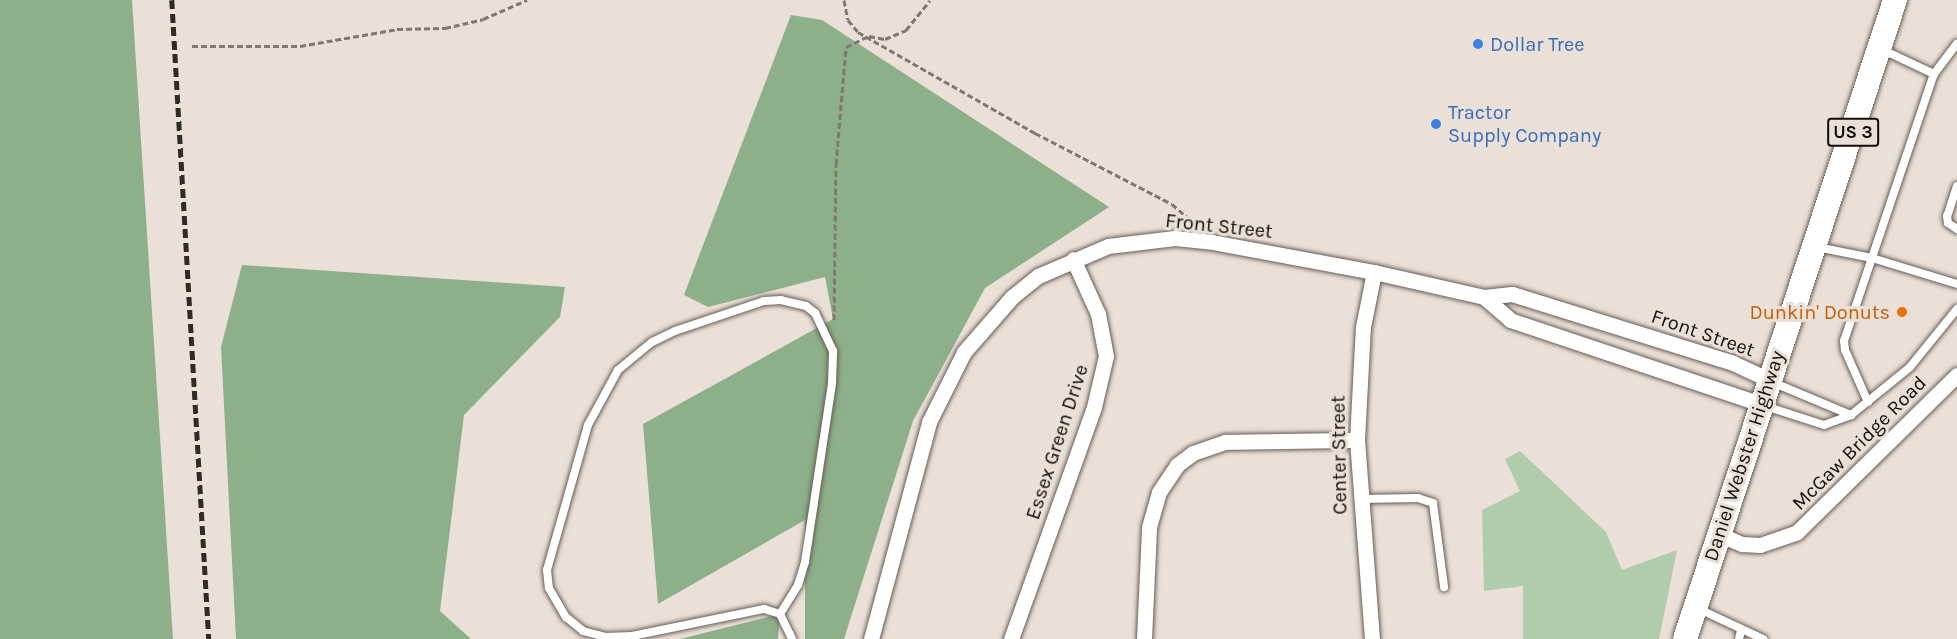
<!DOCTYPE html>
<html>
<head>
<meta charset="utf-8">
<style>
  body { margin:0 }
  #map { position:relative; width:1957px; height:639px; overflow:hidden; background:#ebe0d7; font-family:Karla,sans-serif }
  div>[style] { position:absolute }
  .green>* { inset:0; background:#b1ccad }
  .forest>* { inset:0; background:#8daf89 }
  .path>* { height:3px; margin-top:-1.5px; transform-origin:0; background:repeating-linear-gradient(90deg,#7f7771 0 6px,transparent 0 9px) }
  .roads { filter:drop-shadow(0 0 2px #665d55) drop-shadow(0 0 2px #665d55) }
  .lane>* { height:8px; margin:-4px; padding:0 4px; transform-origin:4px; border-radius:4px; background:#fff }
  .street>* { height:15px; margin:-7.5px; padding:0 7.5px; transform-origin:7.5px; border-radius:7.5px; background:#fff }
  .primary>* { height:24px; margin:-12px; padding:0 12px; transform-origin:12px; border-radius:12px; background:#fff }
  .rail>* { height:4.5px; margin-top:-2.25px; transform-origin:0; background:repeating-linear-gradient(90deg,#2f2b27 0 9px,transparent 0 13.5px) }
  .dots>* { width:16px; height:16px; translate:-50% -50%; box-sizing:border-box; border:3px solid #ebe0d7; border-radius:50% }
  span { translate:-50% -50%; white-space:nowrap; text-align:center; line-height:1.15; -webkit-text-stroke:6px #ebe0d7; paint-order:stroke }
  .shield-label span { padding:2px 4px; background:#ebe0d7; border:2px solid; border-radius:4px; -webkit-text-stroke-width:0 }
  .shield-label { font-size:18px; color:#100d0a; font-weight:700 }
  .shop-label { font-size:20px; color:#366cbe }
  .left { translate:0 -50%; text-align:left }
  .street-label { font-size:20px; color:#100d0a }
  .food-label { font-size:20px; color:#c56008 }
  .right { translate:-100% -50%; text-align:right }
</style>
</head>
<body>
<div id="map">
  <div class="green">
    <i style="clip-path:polygon(1520px 451px,1606px 532px,1622px 570px,1677px 550px,1659px 639px,1523px 639px,1523px 586px,1484px 591px,1482px 510px,1520px 491px,1505px 459px)"></i>
  </div>
  <div class="forest">
    <i style="clip-path:polygon(0 0,132px 0,173px 639px,0 639px)"></i>
    <i style="clip-path:polygon(791px 15px,822px 20px,1109px 207px,985px 288px,913px 421px,844px 639px,805px 639px,805px 520px,658px 604px,643px 424px,833px 319px,825px 277px,708px 307px,684px 295px)"></i>
    <i style="clip-path:polygon(242px 265px,565px 287px,560px 317px,464px 415px,440px 611px,471px 639px,236px 639px,221px 347px)"></i>
    <i style="clip-path:polygon(780px 614px,778px 639px,680px 639px)"></i>
  </div>
  <div class="path">
    <i style="left:844px;top:0;width:20px;rotate:79deg"></i>
    <i style="left:848px;top:20px;width:16px;rotate:50deg"></i>
    <i style="left:858px;top:32px;width:204px;rotate:29.7deg"></i>
    <i style="left:1035px;top:133px;width:154px;rotate:27.4deg"></i>
    <i style="left:1172px;top:204px;width:29px;rotate:41deg"></i>
    <i style="left:192px;top:46px;width:108px"></i>
    <i style="left:300px;top:46px;width:98px;rotate:-9.9deg"></i>
    <i style="left:397px;top:29px;width:48px;rotate:-1.2deg"></i>
    <i style="left:445px;top:28px;width:39px;rotate:-13deg"></i>
    <i style="left:483px;top:19px;width:48px;rotate:-23.4deg"></i>
    <i style="left:834px;top:320px;width:156px;rotate:-89.3deg"></i>
    <i style="left:836px;top:164px;width:117px;rotate:-85.1deg"></i>
    <i style="left:846px;top:47px;width:25px;rotate:-26deg"></i>
    <i style="left:869px;top:36px;width:16px;rotate:11deg"></i>
    <i style="left:885px;top:39px;width:23px;rotate:-23deg"></i>
    <i style="left:906px;top:30px;width:38px;rotate:-51deg"></i>
  </div>
  <div class="roads">
    <div class="lane">
      <i style="left:1881px;top:49px;width:59px;rotate:25.3deg"></i>
      <i style="left:1934px;top:74px;width:38px;rotate:-53deg"></i>
      <i style="left:1957px;top:186px;width:32px;rotate:108deg"></i>
      <i style="left:1947px;top:216px;width:7px;rotate:82deg"></i>
      <i style="left:1948px;top:223px;width:11px;rotate:34deg"></i>
      <i style="left:1817px;top:247px;width:56px;rotate:11.3deg"></i>
      <i style="left:1872px;top:258px;width:89px;rotate:17deg"></i>
      <i style="left:1772px;top:382px;width:86px;rotate:22.7deg"></i>
      <i style="left:1868px;top:402px;width:57px;rotate:-113.9deg"></i>
      <i style="left:1845px;top:350px;width:9px;rotate:-96deg"></i>
      <i style="left:1844px;top:341px;width:282px;rotate:-71.4deg"></i>
      <i style="left:1765px;top:406px;width:62px;rotate:17.9deg"></i>
      <i style="left:1824px;top:425px;width:29px;rotate:-20deg"></i>
      <i style="left:1851px;top:415px;width:76px;rotate:-39.1deg"></i>
      <i style="left:1910px;top:367px;width:75px;rotate:-51deg"></i>
      <i style="left:1361px;top:499px;width:57px;rotate:-1deg"></i>
      <i style="left:1418px;top:498px;width:16px;rotate:18deg"></i>
      <i style="left:1433px;top:503px;width:85px;rotate:82.5deg"></i>
      <i style="left:1699px;top:609px;width:71px;rotate:25.1deg"></i>
      <i style="left:780px;top:614px;width:34px;rotate:-58deg"></i>
      <i style="left:798px;top:585px;width:24px;rotate:-73deg"></i>
      <i style="left:805px;top:562px;width:181px;rotate:-81.4deg"></i>
      <i style="left:832px;top:383px;width:32px;rotate:-88deg"></i>
      <i style="left:833px;top:351px;width:42px;rotate:-115.3deg"></i>
      <i style="left:815px;top:313px;width:11px;rotate:-142deg"></i>
      <i style="left:806px;top:306px;width:26px;rotate:-167deg"></i>
      <i style="left:781px;top:300px;width:17px;rotate:177deg"></i>
      <i style="left:764px;top:301px;width:94px;rotate:161.4deg"></i>
      <i style="left:675px;top:331px;width:25px;rotate:154deg"></i>
      <i style="left:652px;top:342px;width:44px;rotate:140.5deg"></i>
      <i style="left:618px;top:370px;width:63px;rotate:118.6deg"></i>
      <i style="left:588px;top:425px;width:151px;rotate:105.8deg"></i>
      <i style="left:547px;top:570px;width:18px;rotate:84deg"></i>
      <i style="left:549px;top:588px;width:34px;rotate:60deg"></i>
      <i style="left:566px;top:617px;width:22px;rotate:39deg"></i>
      <i style="left:583px;top:631px;width:23px;rotate:15deg"></i>
      <i style="left:605px;top:637px;width:27px;rotate:-2deg"></i>
      <i style="left:632px;top:636px;width:135px;rotate:-11.6deg"></i>
      <i style="left:764px;top:609px;width:17px;rotate:17deg"></i>
      <i style="left:780px;top:614px;width:28px;rotate:64deg"></i>
      <i style="left:1739px;top:639px;width:9px;rotate:-77deg"></i>
    </div>
    <div class="street">
      <i style="left:1484px;top:297px;width:35px;rotate:41deg"></i>
      <i style="left:1510px;top:320px;width:265px;rotate:18.5deg"></i>
      <i style="left:1718px;top:534px;width:26px;rotate:23deg"></i>
      <i style="left:1742px;top:544px;width:18px;rotate:3deg"></i>
      <i style="left:1760px;top:545px;width:39px;rotate:-19deg"></i>
      <i style="left:1797px;top:532px;width:224px;rotate:-44.5deg"></i>
      <i style="left:871px;top:639px;width:225px;rotate:-75deg"></i>
      <i style="left:929px;top:422px;width:78px;rotate:-63.4deg"></i>
      <i style="left:964px;top:352px;width:73px;rotate:-48.9deg"></i>
      <i style="left:1012px;top:297px;width:33px;rotate:-39deg"></i>
      <i style="left:1038px;top:276px;width:76px;rotate:-23.2deg"></i>
      <i style="left:1108px;top:246px;width:67px;rotate:-6.8deg"></i>
      <i style="left:1175px;top:238px;width:37px;rotate:6deg"></i>
      <i style="left:1212px;top:242px;width:165px;rotate:10.5deg"></i>
      <i style="left:1374px;top:272px;width:113px;rotate:12.8deg"></i>
      <i style="left:1484px;top:297px;width:28px;rotate:-6deg"></i>
      <i style="left:1512px;top:294px;width:232px;rotate:17.3deg"></i>
      <i style="left:1733px;top:363px;width:40px;rotate:25deg"></i>
      <i style="left:1011px;top:639px;width:246px;rotate:-70.3deg"></i>
      <i style="left:1094px;top:407px;width:52px;rotate:-76.8deg"></i>
      <i style="left:1106px;top:356px;width:43px;rotate:-100.8deg"></i>
      <i style="left:1098px;top:314px;width:60px;rotate:-114.4deg"></i>
      <i style="left:1144px;top:639px;width:112px;rotate:-87.4deg"></i>
      <i style="left:1149px;top:527px;width:36px;rotate:-74deg"></i>
      <i style="left:1159px;top:492px;width:32px;rotate:-56deg"></i>
      <i style="left:1177px;top:465px;width:20px;rotate:-37deg"></i>
      <i style="left:1193px;top:453px;width:34px;rotate:-19deg"></i>
      <i style="left:1225px;top:442px;width:132px;rotate:-0.9deg"></i>
      <i style="left:1372px;top:639px;width:200px;rotate:-94.3deg"></i>
      <i style="left:1357px;top:440px;width:113px;rotate:-87deg"></i>
      <i style="left:1363px;top:327px;width:56px;rotate:-78.7deg"></i>
    </div>
    <div class="primary">
      <i style="left:1685px;top:639px;width:673px;rotate:-71.81deg"></i>
    </div>
  </div>
  <div class="rail">
    <i style="left:172px;top:0;width:640px;rotate:86.69deg"></i>
  </div>
  <div class="dots">
    <i style="left:1478px;top:44px;background:#3f7fe0"></i>
    <i style="left:1436px;top:124px;background:#3f7fe0"></i>
    <i style="left:1902px;top:312px;background:#e8710a"></i>
  </div>
  <div class="shield-label">
    <span style="left:1853px;top:132px">US 3</span>
  </div>
  <div class="shop-label">
    <span class="left" style="left:1490px;top:44px">Dollar Tree</span>
    <span class="left" style="left:1448px;top:124px">Tractor<br>Supply Company</span>
  </div>
  <div class="street-label">
    <span style="left:1219px;top:226px;rotate:6deg">Front Street</span>
    <span style="left:1703px;top:333px;rotate:19deg">Front Street</span>
    <span style="left:1057px;top:442px;rotate:-72deg">Essex Green Drive</span>
    <span style="left:1859px;top:443px;rotate:-45deg">McGaw Bridge Road</span>
    <span style="left:1339px;top:455px;rotate:-91deg">Center Street</span>
    <span style="left:1744px;top:456px;rotate:-72deg">Daniel Webster Highway</span>
  </div>
  <div class="food-label">
    <span class="right" style="left:1890px;top:312px">Dunkin' Donuts</span>
  </div>
</div>
</body>
</html>
